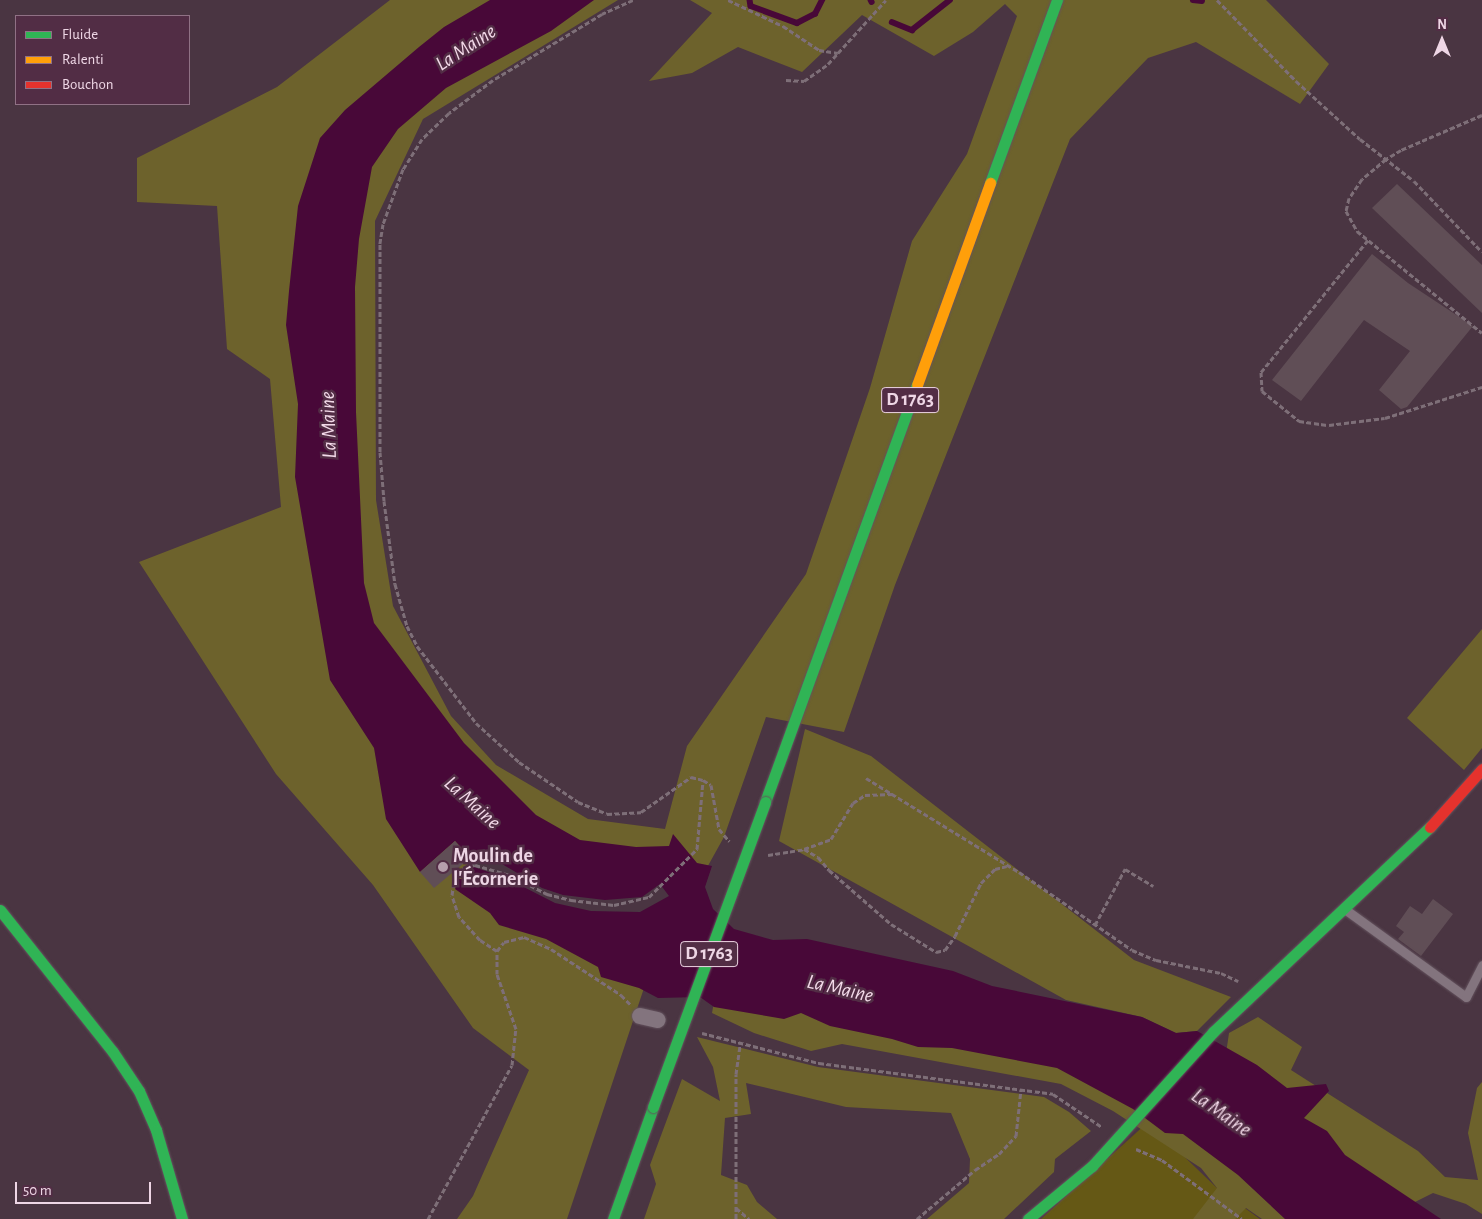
<!DOCTYPE html>
<html>
<head>
<meta charset="utf-8">
<style>
  body { margin:0 }
  #map { position:relative; width:1482px; height:1219px; overflow:hidden; background:#4a3542; font-family:"Alegreya Sans",sans-serif }
  div>[style] { position:absolute }
  .green>* { inset:0; background:#655815 }
  .forest>* { inset:0; background:#6d622c }
  .water>* { inset:0; background:#480838 }
  .pier>* { inset:0; background:#4a3542 }
  .stream>* { height:5.5px; margin:-2.75px; padding:0 2.75px; transform-origin:2.75px; border-radius:2.75px; background:#480838 }
  .building>* { inset:0; background:#604e56 }
  .path>* { height:3px; margin-top:-1.5px; transform-origin:0; background:repeating-linear-gradient(90deg,#7e6f78 0 5px,transparent 0 7.5px) }
  .roads { filter:drop-shadow(0 0 1px #64535e) drop-shadow(0 0 1px #64535e) }
  .lane>* { height:9px; margin:-4.5px; padding:0 4.5px; transform-origin:4.5px; border-radius:4.5px; background:#83747e }
  .street>* { height:16px; margin:-8px; padding:0 8px; transform-origin:8px; border-radius:8px; background:#83747e }
  .fast>* { height:11px; margin:-5.5px; padding:0 5.5px; transform-origin:5.5px; border-radius:5.5px; background:#30b455 }
  .slow>* { height:11px; margin:-5.5px; padding:0 5.5px; transform-origin:5.5px; border-radius:5.5px; background:#ff9f0a }
  .jam>* { height:11px; margin:-5.5px; padding:0 5.5px; transform-origin:5.5px; border-radius:5.5px; background:#e5322d }
  .bridges { filter:drop-shadow(0 0 1px #64535e) drop-shadow(0 0 1px #64535e) }
  .fast-bridge>* { height:11px; margin:-5.5px; padding:0 5.5px; transform-origin:5.5px; border-radius:5.5px; background:#30b455 }
  .dots>* { width:14px; height:14px; translate:-50% -50%; box-sizing:border-box; border:2px solid #522d45; border-radius:50% }
  span { translate:-50% -50%; white-space:nowrap; text-align:center; line-height:1.15; -webkit-text-stroke:5px #522d45; paint-order:stroke }
  .shield-label span { padding:1px 4px; background:#522d45; border:1px solid; border-radius:4px; -webkit-text-stroke-width:0 }
  .shield-label { font-size:19px; color:#eed6e5; font-weight:700 }
  .poi-label { font-size:20px; color:#eed6e5; font-weight:700 }
  .left { translate:0 -50%; text-align:left }
  .water-label { font-size:21px; color:#f3dae9; font-style:italic }
  .legend { position:absolute; left:15px; top:15px; width:175px; height:90px; box-sizing:border-box; background:#522d45; border:1px solid #907185; margin:0; padding:6px 9px; list-style:none; font-size:15px; color:#eed6e5 }
  .legend li { display:flex; align-items:center; gap:10px; height:25px }
  .legend b { width:25px; border:1px solid #907185 }
  .north { position:absolute; left:1417px; top:15px; width:50px; height:50px; -webkit-text-stroke:4px #522d45; paint-order:stroke; rotate:0deg; font-size:14px; font-weight:700; line-height:20px; text-align:center; color:#eed6e5 }
  .north::after { content:''; display:block; margin:auto; width:18px; height:22px; background:#eed6e5; clip-path:polygon(50% 0,100% 100%,50% 72%,0 100%) }
  .scale { position:absolute; left:15px; top:1182px; width:136px; height:22px; box-sizing:border-box; border:2px solid #eed6e5; border-top:0; padding-left:6px; font-size:15px; line-height:18px; white-space:nowrap; color:#eed6e5; -webkit-text-stroke:4px #522d45; paint-order:stroke }
</style>
</head>
<body>
<div id="map">
  <div class="green">
    <i style="clip-path:polygon(1148px 1122px,1217px 1188px,1260px 1219px,1041px 1219px)"></i>
  </div>
  <div class="forest">
    <i style="clip-path:polygon(390px 0,618px 0,423px 119px,375px 221px,376px 500px,393px 606px,451px 716px,496px 765px,588px 819px,665px 829px,687px 746px,806px 574px,870px 388px,912px 241px,967px 154px,1017px 16px,1005px 4px,973px 32px,934px 56px,862px 15px,802px 72px,738px 47px,692px 73px,649px 81px,712px 13px,690px 0,1266px 0,1329px 64px,1300px 104px,1196px 42px,1148px 58px,1070px 139px,895px 585px,844px 732px,766px 717px,724px 837px,650px 970px,567px 1219px,457px 1219px,473px 1196px,529px 1070px,473px 1028px,373px 885px,276px 774px,139px 562px,281px 507px,270px 379px,227px 349px,217px 206px,137px 202px,137px 158px,277px 87px)"></i>
    <i style="clip-path:polygon(1482px 629px,1482px 748px,1464px 770px,1407px 718px)"></i>
    <i style="clip-path:polygon(805px 729px,871px 756px,1134px 960px,1231px 997px,1197px 1031px,1176px 1033px,1142px 1017px,1066px 1000px,779px 841px)"></i>
    <i style="clip-path:polygon(715px 996px,1042px 1056px,1111px 1084px,1309px 1219px,1262px 1219px,1246px 1208px,1235px 1219px,1193px 1219px,1217px 1188px,1201px 1168px,1113px 1111px,1061px 1084px,842px 1044px,811px 1051px,754px 1033px,712px 1013px)"></i>
    <i style="clip-path:polygon(1258px 1017px,1302px 1047px,1291px 1070px,1418px 1151px,1445px 1177px,1478px 1180px,1468px 1133px,1477px 1088px,1482px 1082px,1482px 1214px,1466px 1204px,1433px 1193px,1407px 1206px,1222px 1081px,1229px 1033px)"></i>
    <i style="clip-path:polygon(697px 1037px,818px 1067px,1044px 1097px,1069px 1112px,1091px 1131px,1055px 1159px,1054px 1172px,1004px 1219px,927px 1219px,969px 1183px,970px 1159px,951px 1113px,846px 1107px,746px 1083px,751px 1114px,725px 1118px,721px 1175px,747px 1185px,757px 1202px,777px 1219px,644px 1219px,656px 1184px,650px 1165px,682px 1079px,720px 1101px,713px 1067px)"></i>
  </div>
  <div class="water">
    <i style="clip-path:polygon(490px 0,594px 0,551px 31px,446px 88px,398px 129px,372px 167px,359px 239px,355px 287px,356px 412px,364px 583px,374px 623px,464px 743px,536px 815px,580px 840px,636px 847px,669px 846px,673px 834px,697px 863px,712px 866px,705px 887px,713px 909px,734px 929px,773px 940px,807px 939px,953px 971px,992px 986px,1142px 1017px,1176px 1033px,1197px 1031px,1257px 1065px,1287px 1088px,1326px 1084px,1329px 1091px,1304px 1118px,1327px 1131px,1345px 1155px,1441px 1219px,1285px 1219px,1238px 1175px,1183px 1134px,1165px 1133px,1133px 1109px,1057px 1068px,952px 1048px,918px 1047px,892px 1039px,830px 1026px,801px 1013px,784px 1019px,714px 1007px,700px 997px,658px 998px,639px 988px,601px 977px,598px 967px,546px 939px,499px 925px,490px 913px,455px 889px,459px 879px,465px 879px,472px 866px,465px 862px,470px 857px,455px 841px,420px 872px,386px 819px,374px 748px,330px 680px,295px 477px,298px 404px,286px 325px,289px 291px,298px 206px,320px 138px,345px 110px,419px 47px,444px 27px)"></i>
  </div>
  <div class="pier">
    <i style="clip-path:polygon(474px 857px,502px 864px,542px 888px,563px 895px,605px 900px,642px 897px,660px 884px,669px 896px,640px 912px,591px 911px,555px 903px,506px 878px,468px 865px)"></i>
  </div>
  <div class="stream">
    <i style="left:750px;top:0;width:6px;rotate:81deg"></i>
    <i style="left:751px;top:6px;width:49px;rotate:20.3deg"></i>
    <i style="left:797px;top:23px;width:20px;rotate:-27deg"></i>
    <i style="left:815px;top:14px;width:16px;rotate:-63deg"></i>
    <i style="left:871px;top:0;width:2px;rotate:63deg"></i>
    <i style="left:1193px;top:0;width:9px;rotate:6deg"></i>
    <i style="left:892px;top:22px;width:22px;rotate:22deg"></i>
    <i style="left:912px;top:30px;width:48px;rotate:-38.3deg"></i>
  </div>
  <div class="building">
    <i style="clip-path:polygon(1397px 184px,1482px 265px,1482px 313px,1372px 208px)"></i>
    <i style="clip-path:polygon(1372px 254px,1408px 283px,1473px 326px,1407px 407px,1401px 409px,1379px 390px,1410px 351px,1364px 320px,1301px 401px,1272px 380px)"></i>
    <i style="clip-path:polygon(455px 841px,470px 858px,434px 888px,420px 872px)"></i>
    <i style="clip-path:polygon(1433px 899px,1453px 914px,1421px 956px,1398px 939px,1404px 932px,1396px 926px,1410px 906px,1422px 914px)"></i>
  </div>
  <div class="path">
    <i style="left:633px;top:0;width:34px;rotate:156deg"></i>
    <i style="left:602px;top:14px;width:127px;rotate:148.8deg"></i>
    <i style="left:493px;top:80px;width:55px;rotate:143.1deg"></i>
    <i style="left:449px;top:113px;width:37px;rotate:136deg"></i>
    <i style="left:422px;top:139px;width:36px;rotate:122deg"></i>
    <i style="left:403px;top:169px;width:59px;rotate:110deg"></i>
    <i style="left:383px;top:224px;width:20px;rotate:99deg"></i>
    <i style="left:380px;top:244px;width:208px;rotate:90deg"></i>
    <i style="left:380px;top:452px;width:49px;rotate:85.3deg"></i>
    <i style="left:384px;top:501px;width:84px;rotate:82.5deg"></i>
    <i style="left:395px;top:584px;width:44px;rotate:74.1deg"></i>
    <i style="left:407px;top:626px;width:22px;rotate:63deg"></i>
    <i style="left:417px;top:646px;width:97px;rotate:52.5deg"></i>
    <i style="left:476px;top:723px;width:58px;rotate:42.2deg"></i>
    <i style="left:519px;top:762px;width:71px;rotate:34.1deg"></i>
    <i style="left:578px;top:802px;width:31px;rotate:22deg"></i>
    <i style="left:607px;top:814px;width:34px;rotate:-3deg"></i>
    <i style="left:641px;top:812px;width:61px;rotate:-35deg"></i>
    <i style="left:691px;top:777px;width:12px;rotate:14deg"></i>
    <i style="left:703px;top:780px;width:9px;rotate:32deg"></i>
    <i style="left:711px;top:785px;width:45px;rotate:79.7deg"></i>
    <i style="left:719px;top:829px;width:16px;rotate:50deg"></i>
    <i style="left:728px;top:0;width:61px;rotate:25.3deg"></i>
    <i style="left:783px;top:26px;width:43px;rotate:33.7deg"></i>
    <i style="left:819px;top:50px;width:19px;rotate:9deg"></i>
    <i style="left:1217px;top:0;width:113px;rotate:45.7deg"></i>
    <i style="left:1296px;top:81px;width:86px;rotate:42.2deg"></i>
    <i style="left:1360px;top:139px;width:68px;rotate:37.9deg"></i>
    <i style="left:1414px;top:181px;width:98px;rotate:46.2deg"></i>
    <i style="left:786px;top:80px;width:18px;rotate:3deg"></i>
    <i style="left:804px;top:81px;width:29px;rotate:-35deg"></i>
    <i style="left:828px;top:64px;width:86px;rotate:-47.8deg"></i>
    <i style="left:1482px;top:115px;width:88px;rotate:156.6deg"></i>
    <i style="left:1401px;top:150px;width:17px;rotate:149deg"></i>
    <i style="left:1386px;top:159px;width:31px;rotate:140deg"></i>
    <i style="left:1362px;top:179px;width:23px;rotate:124deg"></i>
    <i style="left:1349px;top:198px;width:13px;rotate:103deg"></i>
    <i style="left:1346px;top:211px;width:23px;rotate:61deg"></i>
    <i style="left:1357px;top:231px;width:161px;rotate:39.2deg"></i>
    <i style="left:1368px;top:240px;width:170px;rotate:129deg"></i>
    <i style="left:1261px;top:372px;width:19px;rotate:87deg"></i>
    <i style="left:1262px;top:391px;width:48px;rotate:39deg"></i>
    <i style="left:1299px;top:421px;width:30px;rotate:8deg"></i>
    <i style="left:1329px;top:425px;width:56px;rotate:-7.1deg"></i>
    <i style="left:1385px;top:418px;width:102px;rotate:-17.7deg"></i>
    <i style="left:866px;top:778px;width:180px;rotate:31.6deg"></i>
    <i style="left:1019px;top:872px;width:137px;rotate:34.6deg"></i>
    <i style="left:1132px;top:950px;width:26px;rotate:23deg"></i>
    <i style="left:1156px;top:960px;width:66px;rotate:11.3deg"></i>
    <i style="left:1221px;top:973px;width:19px;rotate:25deg"></i>
    <i style="left:804px;top:849px;width:16px;rotate:30deg"></i>
    <i style="left:818px;top:857px;width:17px;rotate:50deg"></i>
    <i style="left:829px;top:870px;width:82px;rotate:41.1deg"></i>
    <i style="left:891px;top:924px;width:53px;rotate:31.9deg"></i>
    <i style="left:936px;top:952px;width:9px;rotate:-13deg"></i>
    <i style="left:945px;top:950px;width:17px;rotate:-54deg"></i>
    <i style="left:955px;top:936px;width:59px;rotate:-63.9deg"></i>
    <i style="left:981px;top:883px;width:20px;rotate:-45deg"></i>
    <i style="left:995px;top:869px;width:12px;rotate:-14deg"></i>
    <i style="left:768px;top:855px;width:36px;rotate:-9deg"></i>
    <i style="left:804px;top:849px;width:29px;rotate:-20deg"></i>
    <i style="left:831px;top:839px;width:42px;rotate:-58.6deg"></i>
    <i style="left:853px;top:803px;width:14px;rotate:-34deg"></i>
    <i style="left:865px;top:795px;width:28px;rotate:-2deg"></i>
    <i style="left:1095px;top:925px;width:64px;rotate:-61.8deg"></i>
    <i style="left:1125px;top:869px;width:33px;rotate:31deg"></i>
    <i style="left:497px;top:951px;width:20px;rotate:-147deg"></i>
    <i style="left:480px;top:940px;width:31px;rotate:-132deg"></i>
    <i style="left:459px;top:917px;width:23px;rotate:-108deg"></i>
    <i style="left:452px;top:895px;width:18px;rotate:-81deg"></i>
    <i style="left:455px;top:877px;width:14px;rotate:-45deg"></i>
    <i style="left:465px;top:867px;width:10px;rotate:-11deg"></i>
    <i style="left:475px;top:865px;width:36px;rotate:16deg"></i>
    <i style="left:510px;top:875px;width:42px;rotate:27.2deg"></i>
    <i style="left:547px;top:894px;width:25px;rotate:14deg"></i>
    <i style="left:571px;top:900px;width:43px;rotate:6.6deg"></i>
    <i style="left:614px;top:905px;width:36px;rotate:-13deg"></i>
    <i style="left:649px;top:897px;width:68px;rotate:-45deg"></i>
    <i style="left:697px;top:849px;width:69px;rotate:-85deg"></i>
    <i style="left:702px;top:1033px;width:121px;rotate:14.4deg"></i>
    <i style="left:819px;top:1063px;width:236px;rotate:7.5deg"></i>
    <i style="left:1053px;top:1094px;width:59px;rotate:34deg"></i>
    <i style="left:1136px;top:1149px;width:28px;rotate:23deg"></i>
    <i style="left:1162px;top:1160px;width:99px;rotate:36.4deg"></i>
    <i style="left:736px;top:1208px;width:17px;rotate:40deg"></i>
    <i style="left:428px;top:1219px;width:175px;rotate:-61.4deg"></i>
    <i style="left:512px;top:1065px;width:36px;rotate:-84deg"></i>
    <i style="left:516px;top:1029px;width:58px;rotate:-109.1deg"></i>
    <i style="left:497px;top:974px;width:23px;rotate:-90deg"></i>
    <i style="left:497px;top:951px;width:11px;rotate:-52deg"></i>
    <i style="left:504px;top:942px;width:21px;rotate:-14deg"></i>
    <i style="left:524px;top:937px;width:30px;rotate:24deg"></i>
    <i style="left:551px;top:949px;width:84px;rotate:33.3deg"></i>
    <i style="left:621px;top:995px;width:13px;rotate:45deg"></i>
    <i style="left:736px;top:1219px;width:145px;rotate:-90deg"></i>
    <i style="left:736px;top:1074px;width:30px;rotate:-82deg"></i>
    <i style="left:917px;top:1219px;width:76px;rotate:-40.2deg"></i>
    <i style="left:975px;top:1170px;width:29px;rotate:-34deg"></i>
    <i style="left:999px;top:1154px;width:25px;rotate:-47deg"></i>
    <i style="left:1016px;top:1136px;width:47px;rotate:-83.9deg"></i>
  </div>
  <div class="roads">
    <div class="lane">
      <i style="left:1346px;top:910px;width:148px;rotate:35.9deg"></i>
      <i style="left:1466px;top:997px;width:36px;rotate:-63deg"></i>
    </div>
    <div class="street">
      <i style="left:640px;top:1016px;width:18px;rotate:13deg"></i>
    </div>
    <div class="fast">
      <i style="left:990px;top:183px;width:195px;rotate:-69.9deg"></i>
      <i style="left:765px;top:802px;width:444px;rotate:-70deg"></i>
      <i style="left:0;top:910px;width:181px;rotate:51.5deg"></i>
      <i style="left:113px;top:1052px;width:47px;rotate:56.3deg"></i>
      <i style="left:139px;top:1091px;width:43px;rotate:66.4deg"></i>
      <i style="left:156px;top:1130px;width:93px;rotate:73.7deg"></i>
      <i style="left:613px;top:1219px;width:119px;rotate:-70.3deg"></i>
      <i style="left:1028px;top:1219px;width:83px;rotate:-39.6deg"></i>
      <i style="left:1092px;top:1166px;width:181px;rotate:-47.9deg"></i>
      <i style="left:1213px;top:1032px;width:299px;rotate:-43.4deg"></i>
    </div>
    <div class="slow">
      <i style="left:917px;top:385px;width:215px;rotate:-70.1deg"></i>
    </div>
    <div class="jam">
      <i style="left:1430px;top:827px;width:78px;rotate:-48.1deg"></i>
    </div>
  </div>
  <div class="bridges">
    <div class="fast-bridge">
      <i style="left:653px;top:1107px;width:325px;rotate:-69.8deg"></i>
    </div>
  </div>
  <div class="dots">
    <i style="left:443px;top:867px;background:#b59eac"></i>
  </div>
  <div class="shield-label">
    <span style="left:910px;top:400px">D 1763</span>
    <span style="left:709px;top:954px">D 1763</span>
  </div>
  <div class="poi-label">
    <span class="left" style="left:453px;top:868px">Moulin de<br>l'Écornerie</span>
  </div>
  <div class="water-label">
    <span style="left:466px;top:48px;rotate:-33deg">La Maine</span>
    <span style="left:329px;top:425px;rotate:-92deg">La Maine</span>
    <span style="left:472px;top:803px;rotate:42deg">La Maine</span>
    <span style="left:840px;top:989px;rotate:13deg">La Maine</span>
    <span style="left:1221px;top:1113px;rotate:35deg">La Maine</span>
  </div>
  <ul class="legend">
  <li><b style="height:6px;background:#30b455"></b>Fluide</li>
  <li><b style="height:6px;background:#ff9f0a"></b>Ralenti</li>
  <li><b style="height:6px;background:#e5322d"></b>Bouchon</li>
  </ul>
  <div class="north">N</div>
  <div class="scale">50 m</div>
</div>
</body>
</html>
